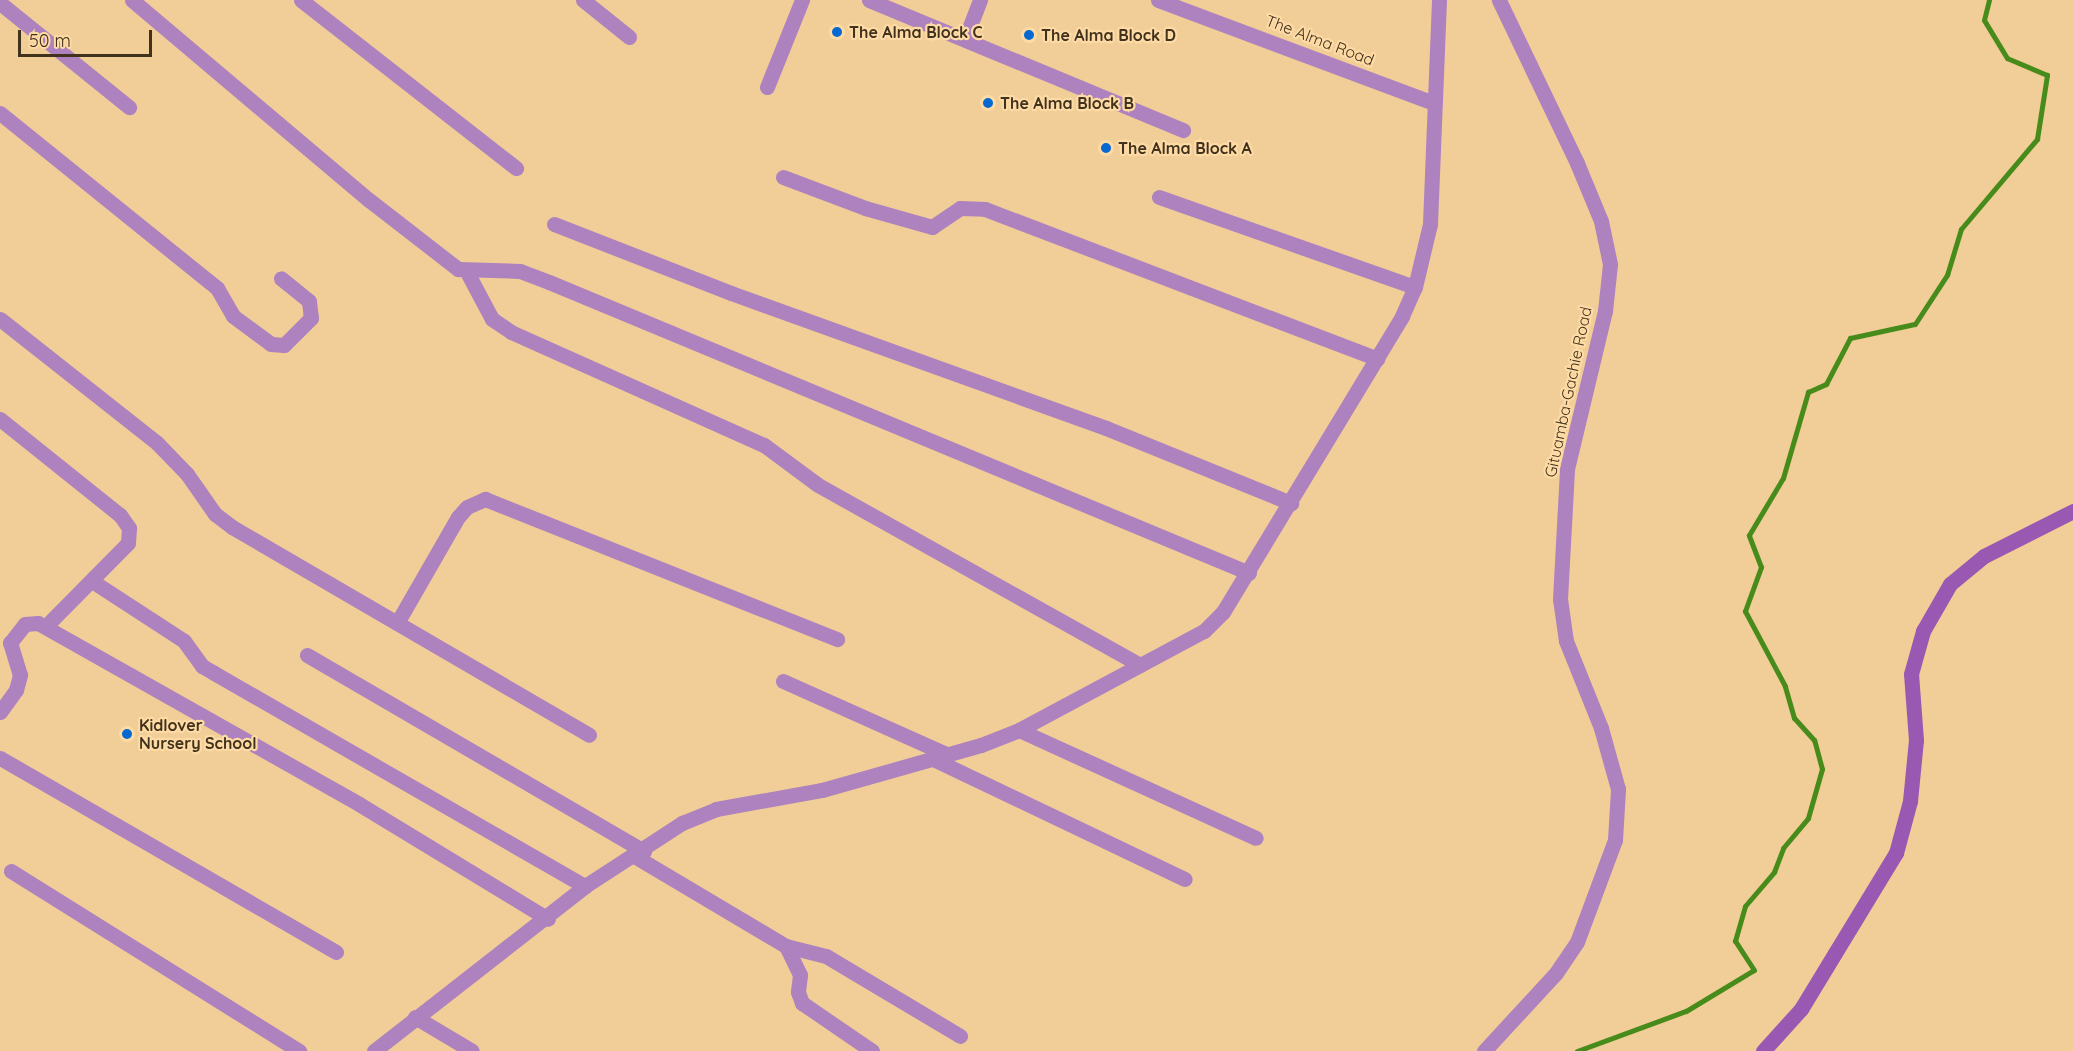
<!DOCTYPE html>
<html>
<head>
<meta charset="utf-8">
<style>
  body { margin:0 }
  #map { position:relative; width:2073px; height:1051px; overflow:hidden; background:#f1cd98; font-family:Quicksand,sans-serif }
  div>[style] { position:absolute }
  .stream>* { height:5px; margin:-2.5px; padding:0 2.5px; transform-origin:2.5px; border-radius:2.5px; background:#478c1b }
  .street>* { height:15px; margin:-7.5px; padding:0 7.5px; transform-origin:7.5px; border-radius:7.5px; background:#ad82be }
  .secondary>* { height:15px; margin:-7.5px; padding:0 7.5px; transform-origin:7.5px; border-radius:7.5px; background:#9958b1 }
  .dots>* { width:16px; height:16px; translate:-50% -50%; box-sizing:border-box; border:3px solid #fedaa5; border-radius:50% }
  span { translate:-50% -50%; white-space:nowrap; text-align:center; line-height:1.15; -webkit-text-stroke:4.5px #fedaa5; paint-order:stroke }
  .poi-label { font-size:16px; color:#41321d; font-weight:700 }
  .left { translate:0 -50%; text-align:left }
  .street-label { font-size:16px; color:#41321d }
  .scale { position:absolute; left:18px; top:30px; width:134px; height:27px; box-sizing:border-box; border:3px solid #41321d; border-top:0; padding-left:8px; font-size:18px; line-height:21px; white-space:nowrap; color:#41321d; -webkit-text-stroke:4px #fedaa5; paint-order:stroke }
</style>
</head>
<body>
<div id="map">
  <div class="stream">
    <i style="left:1577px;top:1051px;width:116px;rotate:-20.2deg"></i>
    <i style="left:1686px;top:1011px;width:79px;rotate:-31.1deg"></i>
    <i style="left:1754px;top:970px;width:35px;rotate:-123deg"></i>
    <i style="left:1735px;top:941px;width:36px;rotate:-74deg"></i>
    <i style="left:1745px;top:906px;width:45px;rotate:-49.5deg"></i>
    <i style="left:1774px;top:872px;width:26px;rotate:-69deg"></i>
    <i style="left:1783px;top:848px;width:39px;rotate:-50deg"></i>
    <i style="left:1808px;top:818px;width:51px;rotate:-74.1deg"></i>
    <i style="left:1822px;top:769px;width:30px;rotate:-105deg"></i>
    <i style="left:1814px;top:740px;width:30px;rotate:-132deg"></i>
    <i style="left:1794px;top:718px;width:33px;rotate:-106deg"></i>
    <i style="left:1785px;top:686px;width:85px;rotate:-118.1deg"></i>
    <i style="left:1745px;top:611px;width:47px;rotate:-70deg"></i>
    <i style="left:1761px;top:567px;width:34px;rotate:-111deg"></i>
    <i style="left:1749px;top:535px;width:66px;rotate:-59.2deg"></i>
    <i style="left:1783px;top:478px;width:90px;rotate:-73.8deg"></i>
    <i style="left:1808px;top:392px;width:20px;rotate:-24deg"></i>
    <i style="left:1826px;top:384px;width:52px;rotate:-62.4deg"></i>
    <i style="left:1850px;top:338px;width:66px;rotate:-12.2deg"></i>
    <i style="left:1915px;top:324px;width:59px;rotate:-56.9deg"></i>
    <i style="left:1947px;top:275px;width:48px;rotate:-73.1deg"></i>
    <i style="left:1961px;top:229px;width:118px;rotate:-49.8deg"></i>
    <i style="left:2037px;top:139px;width:65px;rotate:-81.1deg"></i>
    <i style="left:2047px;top:75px;width:43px;rotate:-157deg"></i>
    <i style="left:2007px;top:58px;width:44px;rotate:-121.2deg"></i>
    <i style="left:1984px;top:20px;width:21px;rotate:-76deg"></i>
  </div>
  <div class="street">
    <i style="left:132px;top:0;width:310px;rotate:40.2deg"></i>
    <i style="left:369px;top:200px;width:113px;rotate:37.8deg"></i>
    <i style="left:458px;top:269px;width:62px;rotate:1.8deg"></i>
    <i style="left:520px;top:271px;width:31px;rotate:21deg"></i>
    <i style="left:549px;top:282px;width:758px;rotate:22.57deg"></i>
    <i style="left:301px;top:0;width:273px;rotate:38deg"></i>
    <i style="left:583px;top:0;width:59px;rotate:38.8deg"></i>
    <i style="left:869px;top:0;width:340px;rotate:22.5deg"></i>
    <i style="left:1158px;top:0;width:295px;rotate:20.5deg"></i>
    <i style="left:0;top:3px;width:166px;rotate:38.9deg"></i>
    <i style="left:965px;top:39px;width:42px;rotate:-69deg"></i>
    <i style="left:767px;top:87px;width:94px;rotate:-68.1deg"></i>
    <i style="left:0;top:113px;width:279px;rotate:38.9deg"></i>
    <i style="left:217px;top:288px;width:32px;rotate:60deg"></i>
    <i style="left:233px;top:316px;width:47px;rotate:36.4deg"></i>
    <i style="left:271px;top:344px;width:13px;rotate:4deg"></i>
    <i style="left:284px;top:345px;width:38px;rotate:-45deg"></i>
    <i style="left:311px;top:318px;width:17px;rotate:-97deg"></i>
    <i style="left:309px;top:301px;width:36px;rotate:-141deg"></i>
    <i style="left:783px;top:177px;width:88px;rotate:20.7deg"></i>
    <i style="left:865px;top:208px;width:70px;rotate:15.8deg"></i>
    <i style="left:932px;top:227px;width:34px;rotate:-34deg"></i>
    <i style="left:960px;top:208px;width:25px;rotate:2deg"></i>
    <i style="left:985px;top:209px;width:420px;rotate:20.9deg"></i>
    <i style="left:1159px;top:197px;width:271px;rotate:19.4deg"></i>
    <i style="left:554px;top:224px;width:190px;rotate:21.3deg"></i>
    <i style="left:731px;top:293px;width:399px;rotate:19.8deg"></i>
    <i style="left:1106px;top:428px;width:200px;rotate:22.1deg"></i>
    <i style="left:467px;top:272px;width:53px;rotate:62deg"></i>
    <i style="left:492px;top:319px;width:23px;rotate:34deg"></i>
    <i style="left:511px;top:332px;width:277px;rotate:24.1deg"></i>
    <i style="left:764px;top:445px;width:67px;rotate:36.5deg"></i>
    <i style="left:818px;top:485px;width:369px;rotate:29.2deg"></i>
    <i style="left:0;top:319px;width:200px;rotate:38.3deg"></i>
    <i style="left:157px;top:443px;width:43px;rotate:45.9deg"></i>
    <i style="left:187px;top:474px;width:49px;rotate:55deg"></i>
    <i style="left:215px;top:514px;width:21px;rotate:37deg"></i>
    <i style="left:232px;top:527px;width:413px;rotate:30.2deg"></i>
    <i style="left:0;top:419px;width:154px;rotate:38.7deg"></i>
    <i style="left:120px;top:515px;width:16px;rotate:55deg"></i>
    <i style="left:129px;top:528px;width:15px;rotate:94deg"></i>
    <i style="left:128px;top:543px;width:117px;rotate:134.7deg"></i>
    <i style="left:92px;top:581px;width:110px;rotate:33.1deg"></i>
    <i style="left:184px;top:641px;width:31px;rotate:54deg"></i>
    <i style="left:202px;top:666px;width:14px;rotate:30deg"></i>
    <i style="left:214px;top:673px;width:428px;rotate:29.9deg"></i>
    <i style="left:397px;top:623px;width:122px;rotate:-60.1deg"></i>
    <i style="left:458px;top:517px;width:13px;rotate:-48deg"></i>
    <i style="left:467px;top:507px;width:20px;rotate:-24deg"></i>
    <i style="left:485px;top:499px;width:379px;rotate:21.7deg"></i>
    <i style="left:307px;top:655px;width:390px;rotate:30.2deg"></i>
    <i style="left:783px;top:681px;width:179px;rotate:24.1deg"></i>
    <i style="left:0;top:712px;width:27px;rotate:-54deg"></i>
    <i style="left:16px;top:690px;width:16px;rotate:-75deg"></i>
    <i style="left:20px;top:675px;width:34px;rotate:-107deg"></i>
    <i style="left:10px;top:643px;width:24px;rotate:-52deg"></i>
    <i style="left:25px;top:624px;width:13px;rotate:-4deg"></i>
    <i style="left:38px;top:623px;width:369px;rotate:29.4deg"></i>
    <i style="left:359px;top:804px;width:221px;rotate:31.3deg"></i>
    <i style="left:1019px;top:730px;width:260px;rotate:24.5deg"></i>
    <i style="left:0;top:758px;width:388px;rotate:30deg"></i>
    <i style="left:931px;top:758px;width:281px;rotate:25.5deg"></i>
    <i style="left:636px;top:857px;width:174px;rotate:30.7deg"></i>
    <i style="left:786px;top:946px;width:32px;rotate:64deg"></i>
    <i style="left:800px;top:975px;width:17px;rotate:97deg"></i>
    <i style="left:798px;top:992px;width:12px;rotate:70deg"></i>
    <i style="left:802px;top:1003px;width:85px;rotate:34.4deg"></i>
    <i style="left:11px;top:871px;width:340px;rotate:32deg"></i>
    <i style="left:786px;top:946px;width:41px;rotate:14deg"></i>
    <i style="left:826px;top:956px;width:156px;rotate:30.8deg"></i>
    <i style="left:415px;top:1017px;width:66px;rotate:30.8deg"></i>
    <i style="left:374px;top:1051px;width:268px;rotate:-38deg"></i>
    <i style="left:585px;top:886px;width:116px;rotate:-33deg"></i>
    <i style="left:682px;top:823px;width:37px;rotate:-22deg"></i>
    <i style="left:716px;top:809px;width:108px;rotate:-10.2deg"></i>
    <i style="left:822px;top:790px;width:165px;rotate:-15.8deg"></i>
    <i style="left:981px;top:745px;width:41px;rotate:-21.5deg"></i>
    <i style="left:1019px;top:730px;width:210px;rotate:-28.2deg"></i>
    <i style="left:1204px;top:631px;width:27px;rotate:-45deg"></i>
    <i style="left:1223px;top:612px;width:346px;rotate:-58.8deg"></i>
    <i style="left:1402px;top:316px;width:32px;rotate:-66deg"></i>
    <i style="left:1415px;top:287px;width:65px;rotate:-76.6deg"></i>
    <i style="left:1430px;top:224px;width:224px;rotate:-87.7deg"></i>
    <i style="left:1484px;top:1051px;width:106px;rotate:-47.3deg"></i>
    <i style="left:1556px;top:973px;width:37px;rotate:-56deg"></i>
    <i style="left:1577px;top:942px;width:109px;rotate:-69.6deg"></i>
    <i style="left:1615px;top:840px;width:51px;rotate:-86.6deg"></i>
    <i style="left:1618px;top:789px;width:63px;rotate:-105.6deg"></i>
    <i style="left:1601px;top:728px;width:94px;rotate:-111.9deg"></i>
    <i style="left:1566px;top:641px;width:42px;rotate:-98.1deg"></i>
    <i style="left:1560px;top:599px;width:130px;rotate:-86.9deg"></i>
    <i style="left:1567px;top:469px;width:163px;rotate:-76.5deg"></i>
    <i style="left:1605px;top:311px;width:47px;rotate:-83.9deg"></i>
    <i style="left:1610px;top:264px;width:44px;rotate:-101.8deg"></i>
    <i style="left:1601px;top:221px;width:63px;rotate:-112.5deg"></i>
    <i style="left:1577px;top:163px;width:181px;rotate:-115.6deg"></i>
  </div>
  <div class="secondary">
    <i style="left:1763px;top:1051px;width:57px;rotate:-47.9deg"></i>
    <i style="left:1801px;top:1009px;width:183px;rotate:-58.7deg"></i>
    <i style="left:1896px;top:853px;width:54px;rotate:-74.9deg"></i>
    <i style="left:1910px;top:801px;width:61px;rotate:-84.4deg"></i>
    <i style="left:1916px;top:740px;width:66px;rotate:-94.3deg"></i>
    <i style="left:1911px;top:674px;width:45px;rotate:-74.4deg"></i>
    <i style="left:1923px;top:631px;width:54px;rotate:-60.1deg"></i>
    <i style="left:1950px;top:584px;width:44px;rotate:-39.5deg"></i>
    <i style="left:1984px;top:556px;width:100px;rotate:-26.8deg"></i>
  </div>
  <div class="dots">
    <i style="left:837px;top:32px;background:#0668d0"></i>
    <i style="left:1029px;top:35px;background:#0668d0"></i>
    <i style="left:988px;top:103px;background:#0668d0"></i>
    <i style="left:1106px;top:148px;background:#0668d0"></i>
    <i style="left:127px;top:734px;background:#0668d0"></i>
  </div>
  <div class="poi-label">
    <span class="left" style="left:849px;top:32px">The Alma Block C</span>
    <span class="left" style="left:1041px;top:35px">The Alma Block D</span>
    <span class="left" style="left:1000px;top:103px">The Alma Block B</span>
    <span class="left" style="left:1118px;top:148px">The Alma Block A</span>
    <span class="left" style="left:139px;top:734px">Kidlover<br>Nursery School</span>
  </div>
  <div class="street-label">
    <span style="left:1320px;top:40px;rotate:21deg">The Alma Road</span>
    <span style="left:1568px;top:392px;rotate:-78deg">Gituamba-Gachie Road</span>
  </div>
  <div class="scale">50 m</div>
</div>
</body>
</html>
